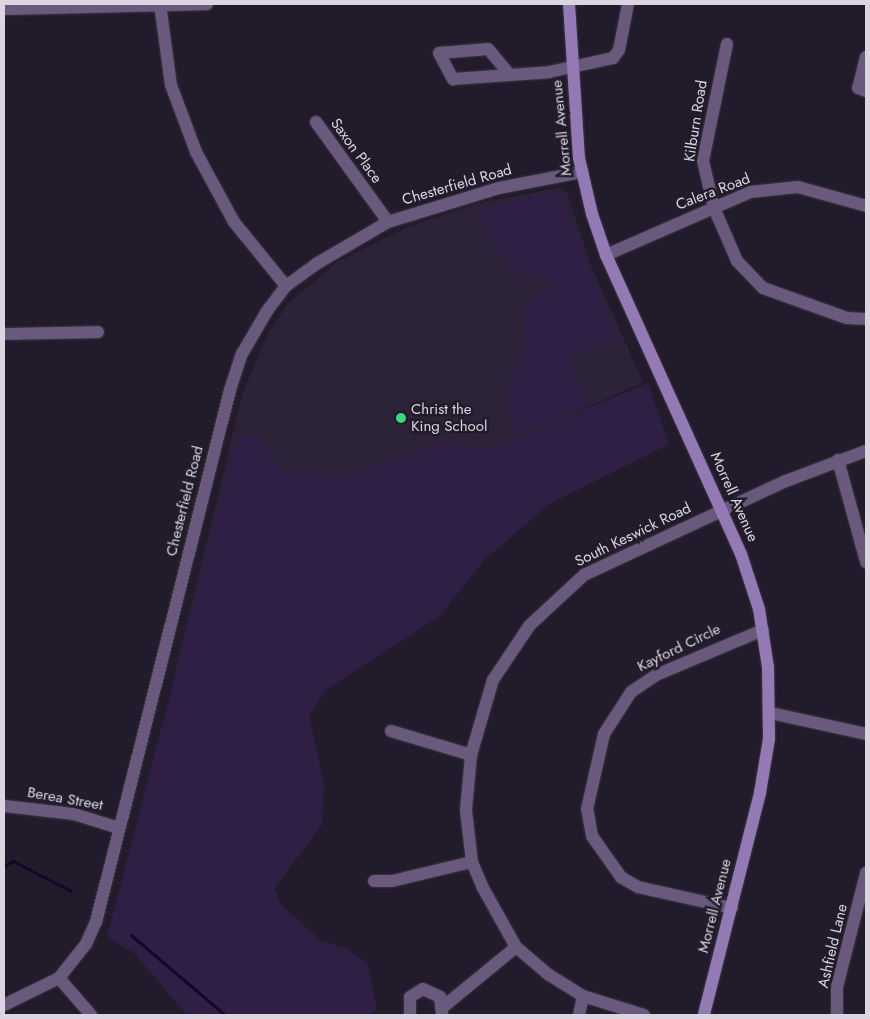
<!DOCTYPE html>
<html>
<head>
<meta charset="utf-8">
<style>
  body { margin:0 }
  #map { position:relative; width:870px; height:1019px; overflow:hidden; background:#221b2b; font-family:Jost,sans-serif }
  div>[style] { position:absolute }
  .built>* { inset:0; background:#2c2339 }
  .green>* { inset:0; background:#301f44 }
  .stream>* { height:3px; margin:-1.5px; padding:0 1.5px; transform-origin:1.5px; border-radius:1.5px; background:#18052a }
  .roads { filter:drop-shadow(0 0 1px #3c3544) drop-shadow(0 0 1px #3c3544) }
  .street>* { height:12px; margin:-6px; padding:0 6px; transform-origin:6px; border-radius:6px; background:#68597d }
  .secondary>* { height:12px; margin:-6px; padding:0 6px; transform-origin:6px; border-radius:6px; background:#937ab4 }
  .dots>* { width:14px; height:14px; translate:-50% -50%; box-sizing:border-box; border:2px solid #221b2b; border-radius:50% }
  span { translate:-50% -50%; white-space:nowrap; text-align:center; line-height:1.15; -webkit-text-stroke:5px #221b2b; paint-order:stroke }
  .street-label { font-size:15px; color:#dad5e1 }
  .poi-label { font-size:15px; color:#dad5e1 }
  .left { translate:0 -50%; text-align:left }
  .frame { position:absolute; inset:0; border:5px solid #dad5e1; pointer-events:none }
</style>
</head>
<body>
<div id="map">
  <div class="built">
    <i style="clip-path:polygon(558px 188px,567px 193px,591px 266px,643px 382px,508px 443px,228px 689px,175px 673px,243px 392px,269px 332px,287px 305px,337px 262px,406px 228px,475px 204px)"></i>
  </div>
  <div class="green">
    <i style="clip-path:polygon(561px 191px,616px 339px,568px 359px,589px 404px,514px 435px,506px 388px,525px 343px,525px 308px,555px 282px,518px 273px,492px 244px,477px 208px)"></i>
    <i style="clip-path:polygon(648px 383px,669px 444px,548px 505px,485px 559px,440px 616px,327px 689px,309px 715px,324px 785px,322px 825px,274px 889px,282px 905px,320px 940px,348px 949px,368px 964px,377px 1009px,369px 1015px,187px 1015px,134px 953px,107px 937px,238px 434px,260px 437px,282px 470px,340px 476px,414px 455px,436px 442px,489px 449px)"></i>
  </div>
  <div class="stream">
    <i style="left:4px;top:866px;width:10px;rotate:-29deg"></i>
    <i style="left:13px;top:861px;width:65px;rotate:27.3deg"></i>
    <i style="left:131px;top:935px;width:123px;rotate:40.4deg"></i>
  </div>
  <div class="roads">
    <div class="street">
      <i style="left:160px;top:4px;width:82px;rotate:82.3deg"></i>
      <i style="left:171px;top:85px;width:72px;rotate:69.5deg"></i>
      <i style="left:196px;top:152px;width:80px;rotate:61.5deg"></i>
      <i style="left:234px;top:222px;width:82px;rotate:50.9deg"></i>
      <i style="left:4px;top:9px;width:203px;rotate:-1.4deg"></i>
      <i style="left:727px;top:44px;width:119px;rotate:101.6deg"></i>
      <i style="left:703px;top:161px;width:48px;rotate:76.8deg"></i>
      <i style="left:714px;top:208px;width:58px;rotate:66.5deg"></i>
      <i style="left:737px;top:261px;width:37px;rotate:46deg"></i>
      <i style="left:763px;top:288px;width:89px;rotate:19.7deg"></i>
      <i style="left:847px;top:318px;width:19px;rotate:3deg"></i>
      <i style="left:866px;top:57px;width:32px;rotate:104deg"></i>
      <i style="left:858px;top:88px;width:9px;rotate:21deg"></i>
      <i style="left:510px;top:75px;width:34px;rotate:-130deg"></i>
      <i style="left:488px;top:49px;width:49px;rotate:175.3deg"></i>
      <i style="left:439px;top:53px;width:30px;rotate:62deg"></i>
      <i style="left:453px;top:79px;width:57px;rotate:-4deg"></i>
      <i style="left:510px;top:75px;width:39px;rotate:-4deg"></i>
      <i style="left:549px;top:72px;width:66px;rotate:-12.3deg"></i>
      <i style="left:613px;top:58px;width:10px;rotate:-53deg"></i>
      <i style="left:619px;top:50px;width:47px;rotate:-78.9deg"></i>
      <i style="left:316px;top:122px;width:123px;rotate:54.2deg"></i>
      <i style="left:606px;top:255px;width:157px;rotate:-23.6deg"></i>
      <i style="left:750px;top:192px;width:48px;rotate:-5.9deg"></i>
      <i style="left:798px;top:187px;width:71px;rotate:15.6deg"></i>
      <i style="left:4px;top:334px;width:94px;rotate:-1.2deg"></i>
      <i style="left:838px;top:460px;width:106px;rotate:74.6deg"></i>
      <i style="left:770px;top:713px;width:98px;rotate:12.3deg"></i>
      <i style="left:391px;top:731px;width:84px;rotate:16.7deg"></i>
      <i style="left:4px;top:806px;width:70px;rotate:6.5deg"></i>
      <i style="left:74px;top:814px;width:47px;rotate:17.3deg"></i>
      <i style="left:374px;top:881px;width:18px"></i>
      <i style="left:392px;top:881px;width:82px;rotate:-13.4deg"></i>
      <i style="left:732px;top:908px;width:96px;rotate:-167.4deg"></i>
      <i style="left:638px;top:887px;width:20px;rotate:-150deg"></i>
      <i style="left:621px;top:877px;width:50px;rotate:-125.3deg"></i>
      <i style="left:592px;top:836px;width:27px;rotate:-100deg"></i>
      <i style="left:587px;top:809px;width:77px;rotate:-77.2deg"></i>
      <i style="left:604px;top:734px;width:50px;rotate:-57.3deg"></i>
      <i style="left:631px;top:692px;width:30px;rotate:-34deg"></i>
      <i style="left:656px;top:675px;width:116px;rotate:-22.8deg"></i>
      <i style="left:59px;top:978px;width:49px;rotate:49.1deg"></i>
      <i style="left:4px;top:1005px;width:61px;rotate:-26.1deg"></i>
      <i style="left:59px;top:978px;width:43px;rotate:-51.5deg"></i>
      <i style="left:86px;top:944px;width:24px;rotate:-66deg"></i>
      <i style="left:96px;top:922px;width:549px;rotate:-75.86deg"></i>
      <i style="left:230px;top:390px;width:38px;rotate:-72deg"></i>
      <i style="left:242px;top:354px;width:50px;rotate:-59.8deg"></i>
      <i style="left:267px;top:311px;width:31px;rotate:-53deg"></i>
      <i style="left:286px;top:286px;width:37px;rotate:-36deg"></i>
      <i style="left:316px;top:264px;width:83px;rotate:-30.3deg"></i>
      <i style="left:388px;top:222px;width:116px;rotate:-17deg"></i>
      <i style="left:499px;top:188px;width:85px;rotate:-10.9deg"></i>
      <i style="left:443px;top:1007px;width:94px;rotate:-39.4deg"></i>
      <i style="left:410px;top:1015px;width:18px;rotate:-90deg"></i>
      <i style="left:410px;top:997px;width:15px;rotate:-32deg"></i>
      <i style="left:423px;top:989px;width:19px;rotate:25deg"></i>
      <i style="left:440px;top:997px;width:17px;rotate:83deg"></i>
      <i style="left:579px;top:1015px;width:19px;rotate:-78deg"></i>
      <i style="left:644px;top:1015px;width:64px;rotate:-162.7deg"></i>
      <i style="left:583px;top:996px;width:40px;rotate:-148deg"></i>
      <i style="left:549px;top:975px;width:43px;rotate:-139.7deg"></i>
      <i style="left:516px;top:947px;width:68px;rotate:-119.2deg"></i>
      <i style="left:483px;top:888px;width:28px;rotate:-113deg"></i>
      <i style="left:472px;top:862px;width:52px;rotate:-96.6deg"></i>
      <i style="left:466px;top:810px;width:55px;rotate:-84.8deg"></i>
      <i style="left:471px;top:755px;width:78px;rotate:-73.7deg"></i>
      <i style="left:493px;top:680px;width:66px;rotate:-56.1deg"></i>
      <i style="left:530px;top:625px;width:74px;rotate:-42.8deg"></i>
      <i style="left:584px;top:575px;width:223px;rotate:-25deg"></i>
      <i style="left:786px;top:481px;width:85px;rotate:-20.6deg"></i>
      <i style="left:837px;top:1015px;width:28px;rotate:-90deg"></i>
      <i style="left:837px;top:987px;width:118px;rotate:-75.7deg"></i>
    </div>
    <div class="secondary">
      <i style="left:569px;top:4px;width:154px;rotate:86.3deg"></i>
      <i style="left:579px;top:158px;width:57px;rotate:76.9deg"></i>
      <i style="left:592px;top:214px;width:43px;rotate:71.1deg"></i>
      <i style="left:606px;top:255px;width:328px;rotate:65.7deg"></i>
      <i style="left:741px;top:554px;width:58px;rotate:71.9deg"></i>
      <i style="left:759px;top:609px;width:59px;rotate:81.2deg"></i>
      <i style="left:768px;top:667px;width:72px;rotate:89.2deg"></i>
      <i style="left:769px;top:739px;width:55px;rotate:99.5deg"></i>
      <i style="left:760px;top:793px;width:229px;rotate:104.2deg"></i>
    </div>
  </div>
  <div class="dots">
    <i style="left:401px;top:418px;background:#3ad77f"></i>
  </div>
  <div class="street-label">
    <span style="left:696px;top:121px;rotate:-81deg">Kilburn Road</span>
    <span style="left:562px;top:128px;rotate:-96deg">Morrell Avenue</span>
    <span style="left:356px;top:151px;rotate:54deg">Saxon Place</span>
    <span style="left:457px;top:185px;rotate:-16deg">Chesterfield Road</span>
    <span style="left:713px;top:192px;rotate:-21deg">Calera Road</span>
    <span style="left:734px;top:497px;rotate:66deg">Morrell Avenue</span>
    <span style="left:185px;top:501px;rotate:-76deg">Chesterfield Road</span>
    <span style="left:633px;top:535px;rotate:-26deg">South Keswick Road</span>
    <span style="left:679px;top:648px;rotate:-26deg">Kayford Circle</span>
    <span style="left:65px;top:799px;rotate:10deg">Berea Street</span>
    <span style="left:715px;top:906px;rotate:-76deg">Morrell Avenue</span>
    <span style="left:833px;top:946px;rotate:-77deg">Ashfield Lane</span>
  </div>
  <div class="poi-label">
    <span class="left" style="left:411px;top:418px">Christ the<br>King School</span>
  </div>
  <div class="frame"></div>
</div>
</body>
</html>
